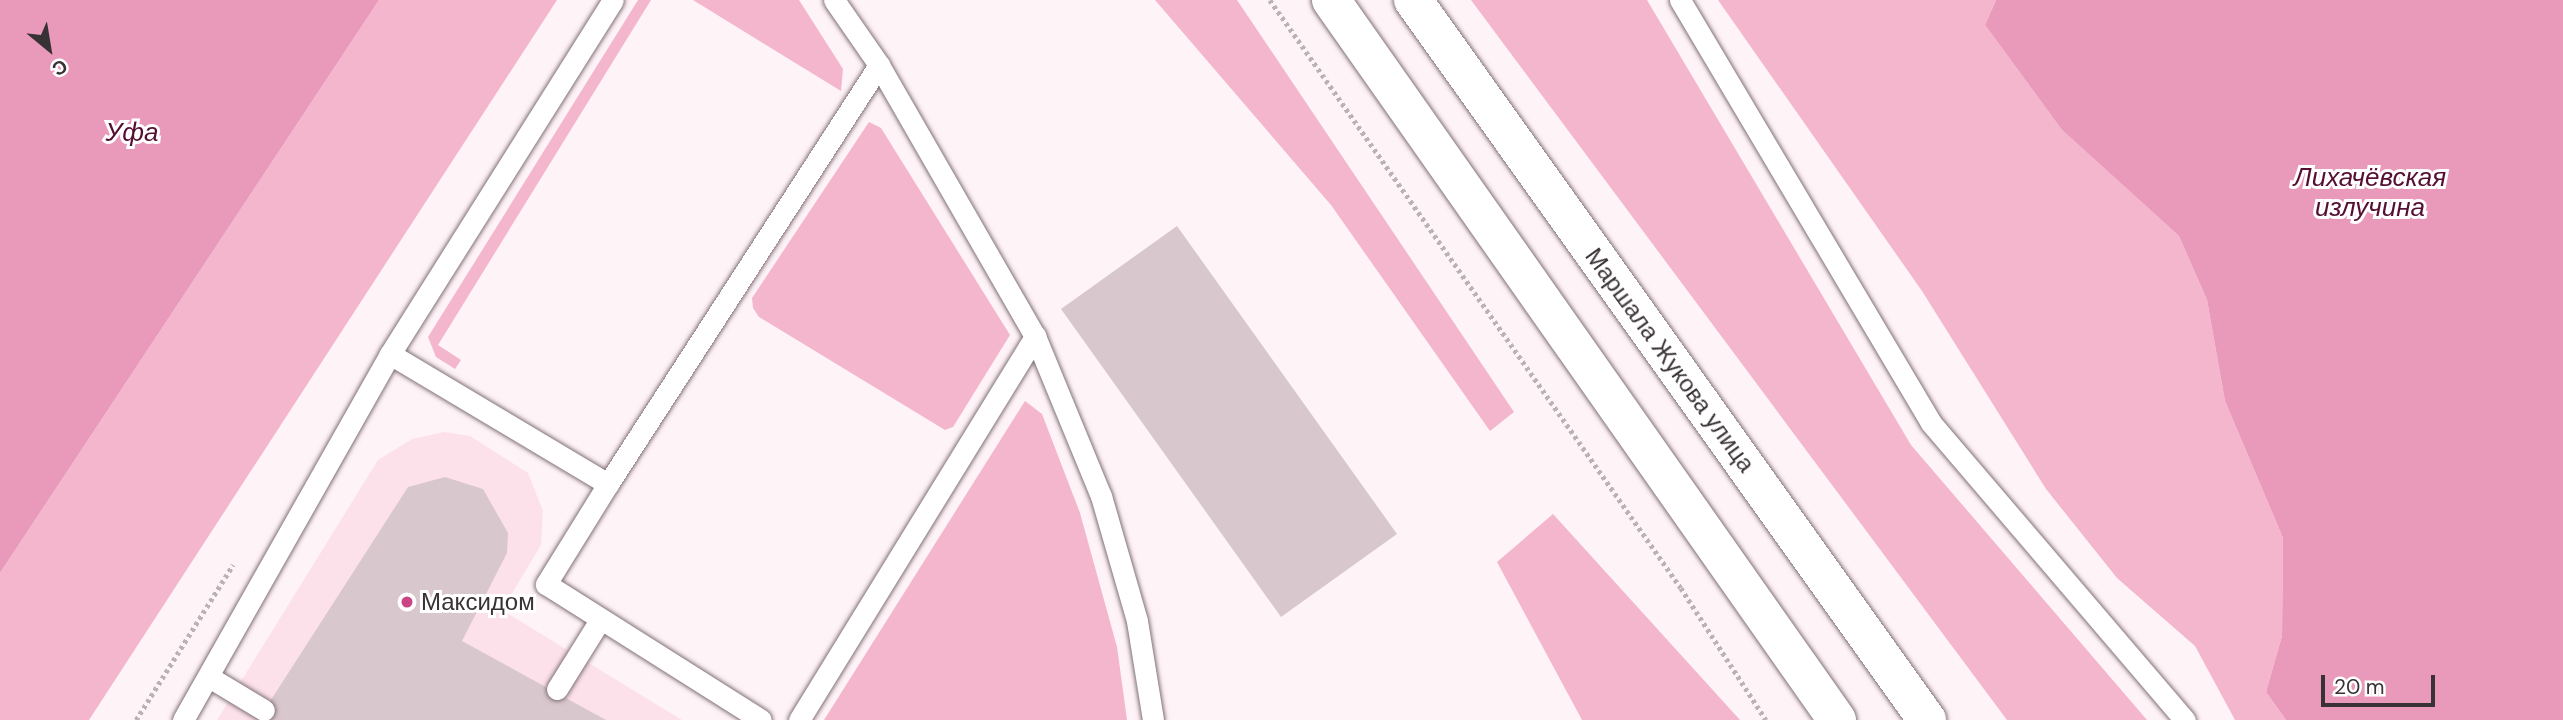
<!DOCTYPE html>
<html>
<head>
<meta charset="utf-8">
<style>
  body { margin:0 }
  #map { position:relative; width:2563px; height:720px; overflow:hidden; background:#fef3f7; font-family:"DM Sans",sans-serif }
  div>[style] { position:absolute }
  .built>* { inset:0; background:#fce1eb }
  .green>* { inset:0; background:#f3b6cd }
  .water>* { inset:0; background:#e99aba }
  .building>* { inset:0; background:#d9c7ce }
  .path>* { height:4.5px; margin-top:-2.25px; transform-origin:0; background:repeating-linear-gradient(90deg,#bbb2b5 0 3.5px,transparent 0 7px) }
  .roads { filter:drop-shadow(0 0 2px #817177) drop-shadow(0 0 2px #817177) }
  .lane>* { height:21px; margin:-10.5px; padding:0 10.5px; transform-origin:10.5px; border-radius:10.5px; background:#fff }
  .primary>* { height:38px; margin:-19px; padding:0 19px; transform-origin:19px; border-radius:19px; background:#fff }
  .dots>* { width:19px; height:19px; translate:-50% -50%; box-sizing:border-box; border:4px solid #fff; border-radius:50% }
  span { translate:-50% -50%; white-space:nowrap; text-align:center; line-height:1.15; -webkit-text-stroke:6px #fff; paint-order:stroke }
  .street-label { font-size:24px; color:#393235 }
  .poi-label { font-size:24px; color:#393235 }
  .left { translate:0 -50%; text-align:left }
  .water-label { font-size:26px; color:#550f33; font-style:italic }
  .north { position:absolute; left:14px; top:14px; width:70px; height:70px; -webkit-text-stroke:5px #fff; paint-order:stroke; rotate:150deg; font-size:19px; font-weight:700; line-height:28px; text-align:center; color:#393235 }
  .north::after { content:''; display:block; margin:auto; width:24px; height:32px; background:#393235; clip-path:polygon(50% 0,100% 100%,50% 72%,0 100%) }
  .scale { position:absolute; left:2321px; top:675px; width:114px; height:32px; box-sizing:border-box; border:4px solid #393235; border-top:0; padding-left:9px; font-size:21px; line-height:24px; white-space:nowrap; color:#393235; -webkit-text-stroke:5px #fff; paint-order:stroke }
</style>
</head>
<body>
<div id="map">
  <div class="built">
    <i style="clip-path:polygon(444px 432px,470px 436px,528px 473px,543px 511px,541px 545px,502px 610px,682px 720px,217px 720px,378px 460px,412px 439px)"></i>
  </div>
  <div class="green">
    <i style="clip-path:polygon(379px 0,557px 0,89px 720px,0 720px,0 573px)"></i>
    <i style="clip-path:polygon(638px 0,651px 0,438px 345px,461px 360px,455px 369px,436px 357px,428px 337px)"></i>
    <i style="clip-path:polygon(693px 0,799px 0,843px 69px,841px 91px)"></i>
    <i style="clip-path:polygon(1155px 0,1237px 0,1514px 412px,1490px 431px,1331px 205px)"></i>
    <i style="clip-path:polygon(1471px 0,1647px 0,1911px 445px,2147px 720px,2007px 720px)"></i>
    <i style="clip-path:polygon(1718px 0,1996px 0,1985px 25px,2062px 130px,2179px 236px,2207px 300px,2225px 401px,2283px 538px,2282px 636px,2266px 692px,2286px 720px,2235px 720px,2195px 646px,2117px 578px,2046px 489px,1922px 291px)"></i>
    <i style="clip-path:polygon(869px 122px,881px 128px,1010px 335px,953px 427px,945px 430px,759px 317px,753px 308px,752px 298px)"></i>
    <i style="clip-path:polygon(1025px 401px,1042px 414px,1080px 513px,1117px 647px,1127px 720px,824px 720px)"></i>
    <i style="clip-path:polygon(1553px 514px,1740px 720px,1582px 720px,1497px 562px)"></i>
  </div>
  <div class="water">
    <i style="clip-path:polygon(0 0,379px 0,0 573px)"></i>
    <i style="clip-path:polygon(1996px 0,2563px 0,2563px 720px,2286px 720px,2266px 692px,2282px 636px,2283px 538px,2225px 401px,2207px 300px,2179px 236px,2062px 130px,1985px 25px)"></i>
  </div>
  <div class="building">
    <i style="clip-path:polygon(1177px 226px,1397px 534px,1281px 617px,1061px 309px)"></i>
    <i style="clip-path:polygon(445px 477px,483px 489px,508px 533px,507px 553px,462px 641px,606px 720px,258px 720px,408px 487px)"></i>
  </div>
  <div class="path">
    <i style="left:1270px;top:0;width:717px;rotate:55.05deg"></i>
    <i style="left:1681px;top:588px;width:157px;rotate:57.2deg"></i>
    <i style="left:136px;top:720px;width:183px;rotate:-58deg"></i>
  </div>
  <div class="roads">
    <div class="lane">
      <i style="left:834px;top:0;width:79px;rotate:55.3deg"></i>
      <i style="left:879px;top:65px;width:313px;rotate:60.1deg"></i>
      <i style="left:1035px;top:336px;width:173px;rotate:67.6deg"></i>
      <i style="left:1101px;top:496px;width:130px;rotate:73.9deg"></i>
      <i style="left:1137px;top:621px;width:100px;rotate:80.8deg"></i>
      <i style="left:1680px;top:0;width:492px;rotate:59.3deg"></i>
      <i style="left:1931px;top:423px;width:391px;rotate:49.5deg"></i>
      <i style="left:390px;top:354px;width:254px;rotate:30.8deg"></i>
      <i style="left:608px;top:484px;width:118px;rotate:121.8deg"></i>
      <i style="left:546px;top:584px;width:254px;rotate:32.3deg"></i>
      <i style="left:608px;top:484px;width:499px;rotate:-57.1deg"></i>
      <i style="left:209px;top:677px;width:64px;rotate:31deg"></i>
      <i style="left:557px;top:689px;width:81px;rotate:-58.1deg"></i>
      <i style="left:183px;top:720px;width:420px;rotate:-60.5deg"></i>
      <i style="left:390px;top:354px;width:418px;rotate:-57.8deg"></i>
      <i style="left:799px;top:720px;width:451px;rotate:-58.4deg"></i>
    </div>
    <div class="primary">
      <i style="left:1331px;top:0;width:880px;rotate:54.9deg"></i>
      <i style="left:1413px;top:0;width:885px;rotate:54.48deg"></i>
    </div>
  </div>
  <div class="dots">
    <i style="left:407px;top:602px;background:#cb4586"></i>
  </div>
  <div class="street-label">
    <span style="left:1670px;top:360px;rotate:54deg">Маршала Жукова улица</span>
  </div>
  <div class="poi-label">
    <span class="left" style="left:421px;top:602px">Максидом</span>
  </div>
  <div class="water-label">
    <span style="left:132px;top:133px">Уфа</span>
    <span style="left:2370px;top:193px">Лихачёвская<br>излучина</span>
  </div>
  <div class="north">С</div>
  <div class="scale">20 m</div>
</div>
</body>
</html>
